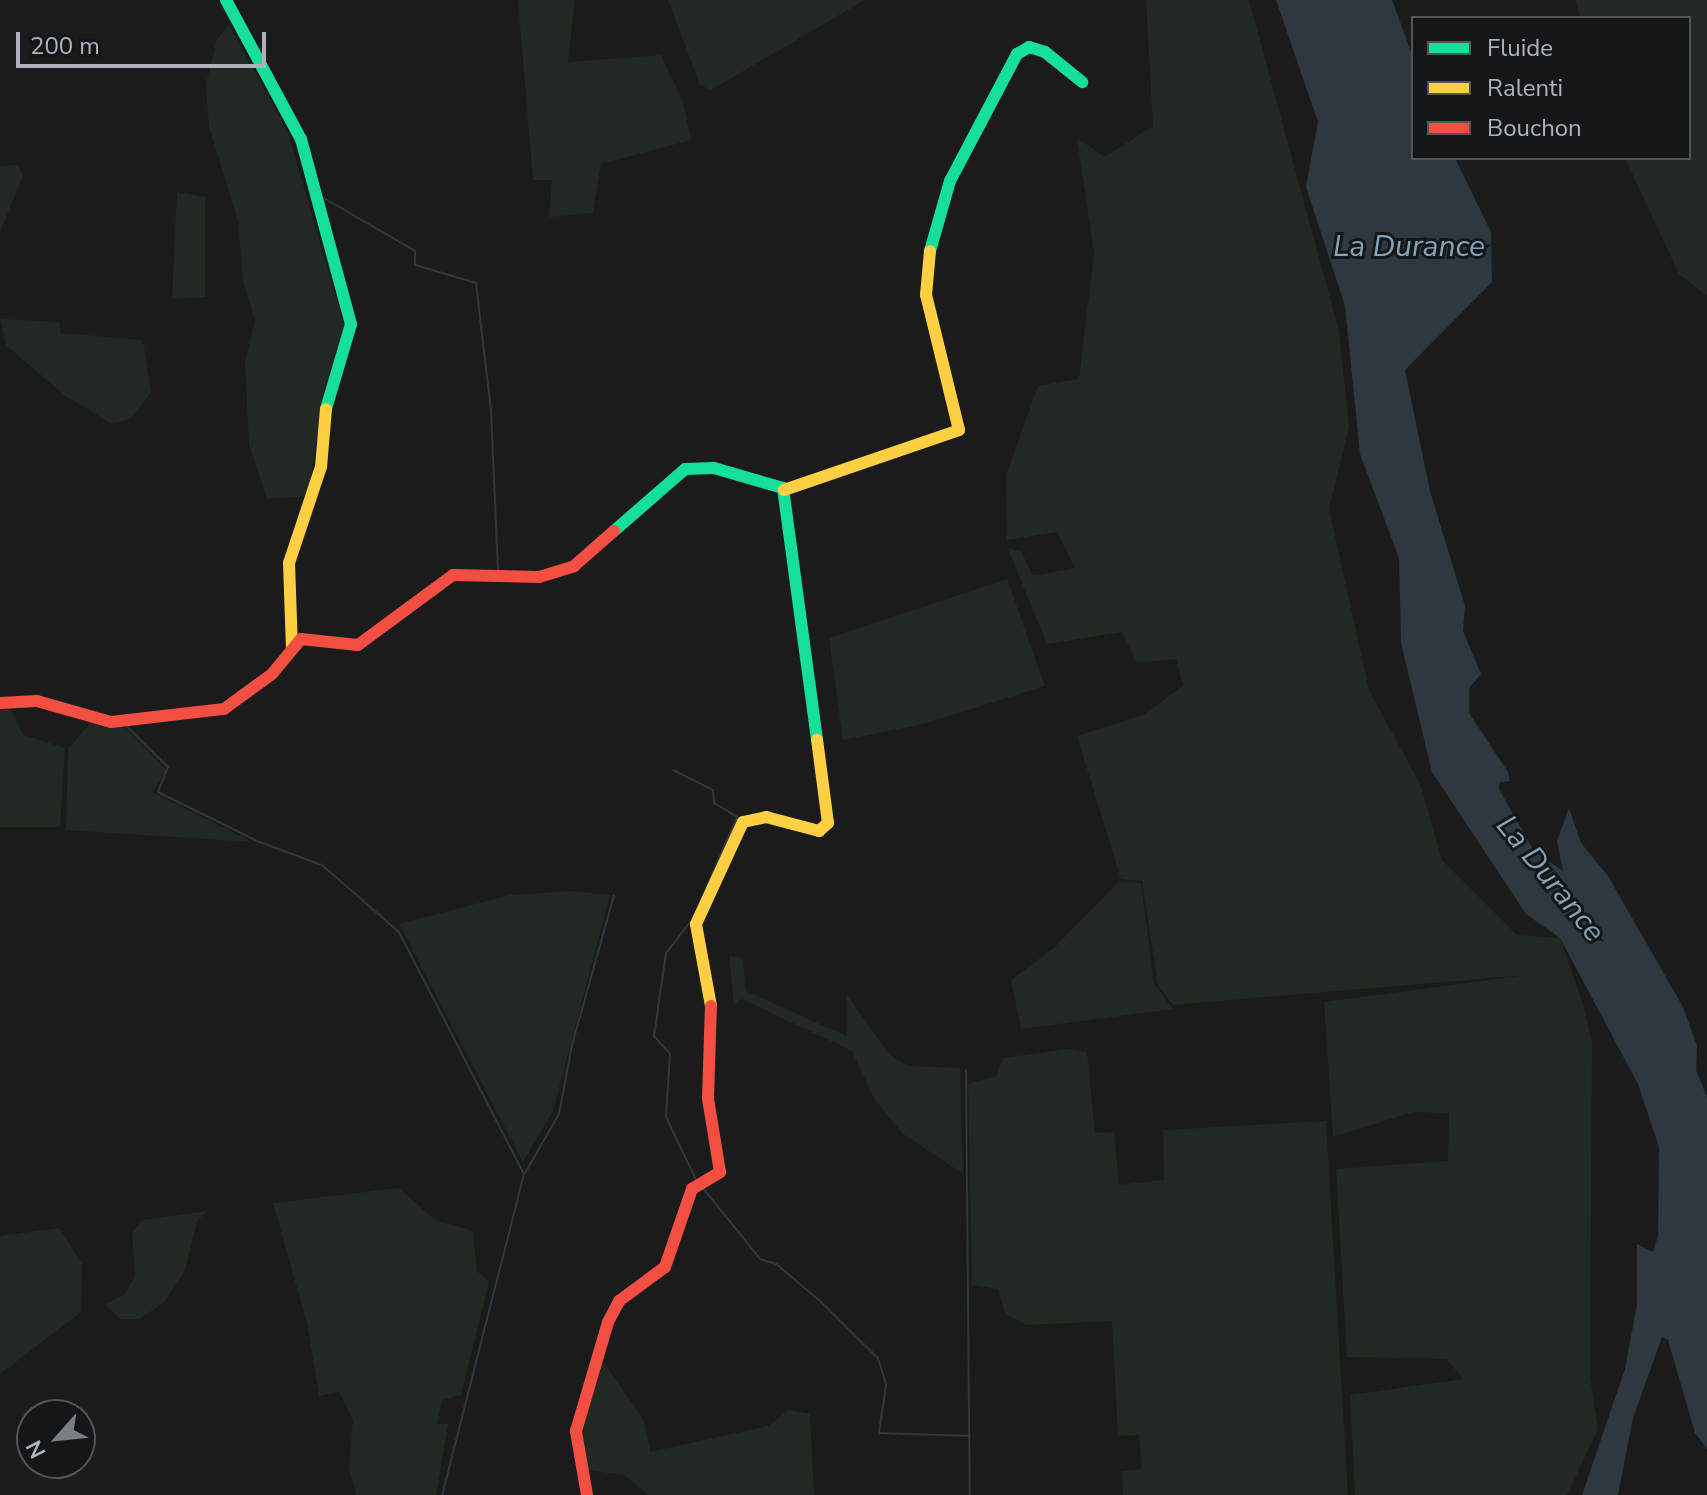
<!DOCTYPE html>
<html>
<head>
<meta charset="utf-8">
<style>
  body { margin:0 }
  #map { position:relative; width:1707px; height:1495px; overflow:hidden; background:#1b1b1c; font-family:"Nunito Sans",sans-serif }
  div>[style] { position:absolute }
  .green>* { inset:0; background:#212922 }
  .water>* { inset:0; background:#2d383f }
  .stream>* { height:2px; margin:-1px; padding:0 1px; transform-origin:1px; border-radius:1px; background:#2d383f }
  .fast>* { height:12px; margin:-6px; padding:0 6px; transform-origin:6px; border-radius:6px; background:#16e098 }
  .slow>* { height:12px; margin:-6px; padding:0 6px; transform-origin:6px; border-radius:6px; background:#ffcf43 }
  .jam>* { height:12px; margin:-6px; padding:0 6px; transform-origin:6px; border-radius:6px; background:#f24e42 }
  span { translate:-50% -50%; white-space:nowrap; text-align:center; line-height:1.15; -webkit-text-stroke:6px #151618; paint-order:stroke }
  .water-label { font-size:30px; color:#83a3b8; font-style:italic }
  .legend { position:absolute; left:1411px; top:16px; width:280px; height:144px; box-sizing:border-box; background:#151618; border:2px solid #52555a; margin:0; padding:10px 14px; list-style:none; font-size:24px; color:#adb3bd }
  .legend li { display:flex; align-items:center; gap:16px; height:40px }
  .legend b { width:40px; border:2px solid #52555a }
  .north { position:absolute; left:16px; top:1399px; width:80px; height:80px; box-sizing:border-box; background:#151618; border:2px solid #52555a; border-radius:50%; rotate:243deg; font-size:22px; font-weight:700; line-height:32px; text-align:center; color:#adb3bd }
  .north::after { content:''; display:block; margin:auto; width:28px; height:36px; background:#7a7e85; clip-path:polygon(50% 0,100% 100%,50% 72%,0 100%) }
  .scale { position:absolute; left:16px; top:32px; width:250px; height:36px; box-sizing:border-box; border:4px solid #adb3bd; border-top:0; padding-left:10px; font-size:24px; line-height:28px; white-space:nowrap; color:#adb3bd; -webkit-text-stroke:6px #151618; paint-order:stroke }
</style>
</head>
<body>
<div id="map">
  <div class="green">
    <i style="clip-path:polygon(518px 0,575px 0,568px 62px,661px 55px,683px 102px,691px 140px,601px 164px,593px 213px,549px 217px,552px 180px,533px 180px)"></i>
    <i style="clip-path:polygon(668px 0,865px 0,711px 90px,700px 85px)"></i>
    <i style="clip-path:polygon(1146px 0,1249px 0,1339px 331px,1349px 427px,1329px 509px,1369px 690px,1421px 786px,1442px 860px,1517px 935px,1560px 938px,1583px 1004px,1592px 1042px,1590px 1376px,1598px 1429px,1567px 1495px,1355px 1495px,1350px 1395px,1463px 1379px,1447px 1359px,1347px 1357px,1336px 1169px,1448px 1161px,1449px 1113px,1413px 1112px,1333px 1137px,1324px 1002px,1526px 975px,1173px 1005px,1158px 986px,1142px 881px,1121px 879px,1077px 736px,1143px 715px,1183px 686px,1176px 659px,1137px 663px,1122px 632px,1047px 644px,1008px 549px,1021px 551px,1033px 576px,1075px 568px,1057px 532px,1007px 540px,1006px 475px,1038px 386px,1079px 379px,1094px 253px,1077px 138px,1105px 157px,1153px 126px)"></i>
    <i style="clip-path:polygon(1576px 0,1707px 0,1707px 296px,1679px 274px,1625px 158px,1689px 158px,1689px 18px,1580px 18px)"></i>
    <i style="clip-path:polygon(229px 25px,288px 132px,344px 326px,325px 386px,308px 496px,267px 499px,249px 445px,245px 362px,255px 320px,243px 282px,238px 221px,209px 126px,206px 84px,217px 39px)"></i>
    <i style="clip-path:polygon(18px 165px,23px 176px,0 232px,0 166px)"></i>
    <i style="clip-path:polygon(177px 192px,205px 197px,205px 297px,172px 299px)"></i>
    <i style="clip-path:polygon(0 319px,59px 322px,61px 333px,143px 340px,151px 393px,130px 419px,112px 424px,63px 394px,6px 345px)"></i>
    <i style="clip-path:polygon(1007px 579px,1045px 686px,923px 724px,843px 740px,829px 638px)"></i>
    <i style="clip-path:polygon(9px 705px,23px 735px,65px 748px,60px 827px,0 827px,0 708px)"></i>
    <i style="clip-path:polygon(89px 724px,123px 726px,167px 771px,152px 792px,252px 842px,66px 830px,68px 749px)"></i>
    <i style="clip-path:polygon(1119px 881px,1141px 883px,1154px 984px,1173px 1009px,1021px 1029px,1011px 980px,1055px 947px)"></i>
    <i style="clip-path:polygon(571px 891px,610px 895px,553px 1111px,523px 1162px,399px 924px,510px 895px)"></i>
    <i style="clip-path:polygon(729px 956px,743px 958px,746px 991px,847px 1036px,847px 995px,889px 1054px,909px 1066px,960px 1068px,963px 1174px,903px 1134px,875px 1100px,852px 1051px,742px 999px,734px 1004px)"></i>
    <i style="clip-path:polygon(1067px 1049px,1087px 1052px,1095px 1133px,1114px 1132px,1119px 1185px,1164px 1180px,1163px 1130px,1326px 1121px,1348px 1495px,1123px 1495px,1122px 1471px,1142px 1469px,1139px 1435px,1118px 1436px,1112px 1321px,1026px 1325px,1005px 1313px,998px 1289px,972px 1285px,968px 1084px,996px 1076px,1003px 1058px)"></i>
    <i style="clip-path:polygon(399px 1188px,435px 1220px,473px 1231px,477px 1271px,489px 1282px,461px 1395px,442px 1400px,437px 1424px,448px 1424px,436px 1495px,356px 1495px,349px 1467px,353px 1420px,339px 1392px,319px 1396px,307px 1323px,273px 1203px)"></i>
    <i style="clip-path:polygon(207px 1211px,197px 1221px,185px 1270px,164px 1302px,140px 1319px,120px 1319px,105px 1305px,125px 1294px,135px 1276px,132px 1233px,142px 1220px)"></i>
    <i style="clip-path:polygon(59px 1228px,82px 1264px,81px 1312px,0 1374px,0 1236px)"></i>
    <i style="clip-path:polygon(604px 1363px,644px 1420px,650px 1452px,768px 1426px,789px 1410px,810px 1414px,814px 1495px,649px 1495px,624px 1475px,586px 1470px,583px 1419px)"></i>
  </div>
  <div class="water">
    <i style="clip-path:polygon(1276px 0,1392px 0,1413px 57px,1413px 158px,1455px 158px,1491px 232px,1492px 282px,1405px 370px,1430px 491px,1465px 606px,1463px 631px,1481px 674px,1469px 688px,1469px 713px,1508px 772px,1510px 781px,1500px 782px,1499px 789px,1534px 851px,1563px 871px,1557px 841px,1569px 808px,1581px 843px,1608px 876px,1683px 1007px,1697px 1046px,1696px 1070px,1707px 1097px,1707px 1449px,1695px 1433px,1668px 1340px,1662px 1337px,1633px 1418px,1618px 1495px,1582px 1495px,1625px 1369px,1637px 1304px,1637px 1244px,1653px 1252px,1658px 1236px,1659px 1147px,1638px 1084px,1560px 938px,1526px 914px,1432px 772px,1401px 643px,1399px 558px,1360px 454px,1345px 306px,1306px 187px,1318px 122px)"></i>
  </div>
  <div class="stream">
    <i style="left:322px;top:197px;width:108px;rotate:30.1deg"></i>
    <i style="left:415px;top:251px;width:14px;rotate:90deg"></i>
    <i style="left:415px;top:265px;width:64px;rotate:16.4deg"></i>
    <i style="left:476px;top:283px;width:128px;rotate:83.3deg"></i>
    <i style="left:491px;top:410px;width:159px;rotate:87.5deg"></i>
    <i style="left:127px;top:727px;width:57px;rotate:44.3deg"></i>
    <i style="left:168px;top:767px;width:27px;rotate:112deg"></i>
    <i style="left:158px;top:792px;width:110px;rotate:26.3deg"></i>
    <i style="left:257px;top:841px;width:69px;rotate:20.3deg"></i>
    <i style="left:322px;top:865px;width:102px;rotate:41deg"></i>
    <i style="left:399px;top:932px;width:272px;rotate:62.7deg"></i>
    <i style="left:524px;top:1174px;width:331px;rotate:104.3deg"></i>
    <i style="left:673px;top:770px;width:45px;rotate:26.6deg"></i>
    <i style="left:713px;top:790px;width:13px;rotate:86deg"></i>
    <i style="left:714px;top:803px;width:27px;rotate:31deg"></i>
    <i style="left:737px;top:817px;width:75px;rotate:113.5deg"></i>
    <i style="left:691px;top:921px;width:41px;rotate:128deg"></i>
    <i style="left:666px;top:953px;width:84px;rotate:98.2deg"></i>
    <i style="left:654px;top:1036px;width:24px;rotate:48deg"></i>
    <i style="left:670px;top:1054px;width:63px;rotate:93.6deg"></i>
    <i style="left:666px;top:1117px;width:70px;rotate:64.5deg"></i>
    <i style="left:966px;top:1070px;width:425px;rotate:89.5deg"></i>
    <i style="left:525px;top:1173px;width:68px;rotate:-60deg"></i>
    <i style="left:559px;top:1114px;width:70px;rotate:-79.3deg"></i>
    <i style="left:572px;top:1045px;width:155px;rotate:-74.3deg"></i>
    <i style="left:703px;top:1188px;width:91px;rotate:51.2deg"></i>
    <i style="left:760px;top:1259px;width:17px;rotate:17deg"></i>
    <i style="left:776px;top:1264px;width:56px;rotate:39.9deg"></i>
    <i style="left:819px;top:1300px;width:83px;rotate:44.5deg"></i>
    <i style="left:878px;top:1358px;width:28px;rotate:73deg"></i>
    <i style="left:886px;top:1385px;width:49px;rotate:98.3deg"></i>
    <i style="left:879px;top:1433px;width:91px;rotate:1.9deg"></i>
  </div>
  <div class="fast">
    <i style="left:226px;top:0;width:158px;rotate:61.7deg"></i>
    <i style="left:301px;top:139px;width:192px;rotate:74.9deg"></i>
    <i style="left:351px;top:324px;width:89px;rotate:106.4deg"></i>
    <i style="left:930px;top:251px;width:73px;rotate:-74.1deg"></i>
    <i style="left:950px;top:181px;width:144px;rotate:-62.2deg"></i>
    <i style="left:1017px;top:54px;width:14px;rotate:-30deg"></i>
    <i style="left:1029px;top:47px;width:17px;rotate:17deg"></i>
    <i style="left:1045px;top:52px;width:48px;rotate:39deg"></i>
    <i style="left:614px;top:531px;width:94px;rotate:-41.1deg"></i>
    <i style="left:685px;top:469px;width:29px;rotate:-2deg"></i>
    <i style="left:714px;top:468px;width:72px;rotate:16.2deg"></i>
    <i style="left:783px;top:488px;width:254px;rotate:82.3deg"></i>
  </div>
  <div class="slow">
    <i style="left:784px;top:490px;width:185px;rotate:-18.9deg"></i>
    <i style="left:959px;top:430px;width:139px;rotate:-103.7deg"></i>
    <i style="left:926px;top:295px;width:44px;rotate:-84.8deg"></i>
    <i style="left:292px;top:649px;width:86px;rotate:-92deg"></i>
    <i style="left:289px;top:563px;width:101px;rotate:-71.6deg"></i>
    <i style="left:321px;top:467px;width:58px;rotate:-85.1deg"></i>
    <i style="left:711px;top:1006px;width:83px;rotate:-100.4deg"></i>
    <i style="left:696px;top:924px;width:112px;rotate:-65.3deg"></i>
    <i style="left:743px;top:822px;width:24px;rotate:-12deg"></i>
    <i style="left:766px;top:817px;width:55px;rotate:14.8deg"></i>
    <i style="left:819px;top:831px;width:12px;rotate:-42deg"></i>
    <i style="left:828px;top:823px;width:84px;rotate:-97.5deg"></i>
  </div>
  <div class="jam">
    <i style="left:0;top:703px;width:37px;rotate:-3deg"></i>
    <i style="left:37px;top:701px;width:77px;rotate:15.8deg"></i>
    <i style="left:111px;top:722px;width:114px;rotate:-6.6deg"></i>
    <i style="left:224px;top:709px;width:59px;rotate:-36.1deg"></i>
    <i style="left:272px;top:674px;width:45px;rotate:-50.4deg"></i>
    <i style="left:301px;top:639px;width:57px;rotate:6deg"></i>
    <i style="left:358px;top:645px;width:118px;rotate:-36.4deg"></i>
    <i style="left:453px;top:575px;width:86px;rotate:1.3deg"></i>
    <i style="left:539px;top:577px;width:37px;rotate:-17deg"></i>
    <i style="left:574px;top:566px;width:53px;rotate:-41.2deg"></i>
    <i style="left:587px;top:1495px;width:65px;rotate:-99.8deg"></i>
    <i style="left:576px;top:1431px;width:114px;rotate:-73.6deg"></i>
    <i style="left:608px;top:1322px;width:24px;rotate:-62deg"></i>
    <i style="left:619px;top:1301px;width:57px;rotate:-36.5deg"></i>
    <i style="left:665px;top:1267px;width:83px;rotate:-70.9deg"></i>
    <i style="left:692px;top:1189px;width:33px;rotate:-31deg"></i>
    <i style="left:720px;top:1172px;width:74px;rotate:-99.3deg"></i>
    <i style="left:708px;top:1099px;width:93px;rotate:-88.2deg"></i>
  </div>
  <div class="water-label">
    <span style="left:1409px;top:247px">La Durance</span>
    <span style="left:1550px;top:879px;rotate:51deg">La Durance</span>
  </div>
  <ul class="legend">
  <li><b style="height:10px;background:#16e098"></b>Fluide</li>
  <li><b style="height:10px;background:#ffcf43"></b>Ralenti</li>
  <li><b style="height:10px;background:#f24e42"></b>Bouchon</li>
  </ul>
  <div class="north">N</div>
  <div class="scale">200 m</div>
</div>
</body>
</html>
